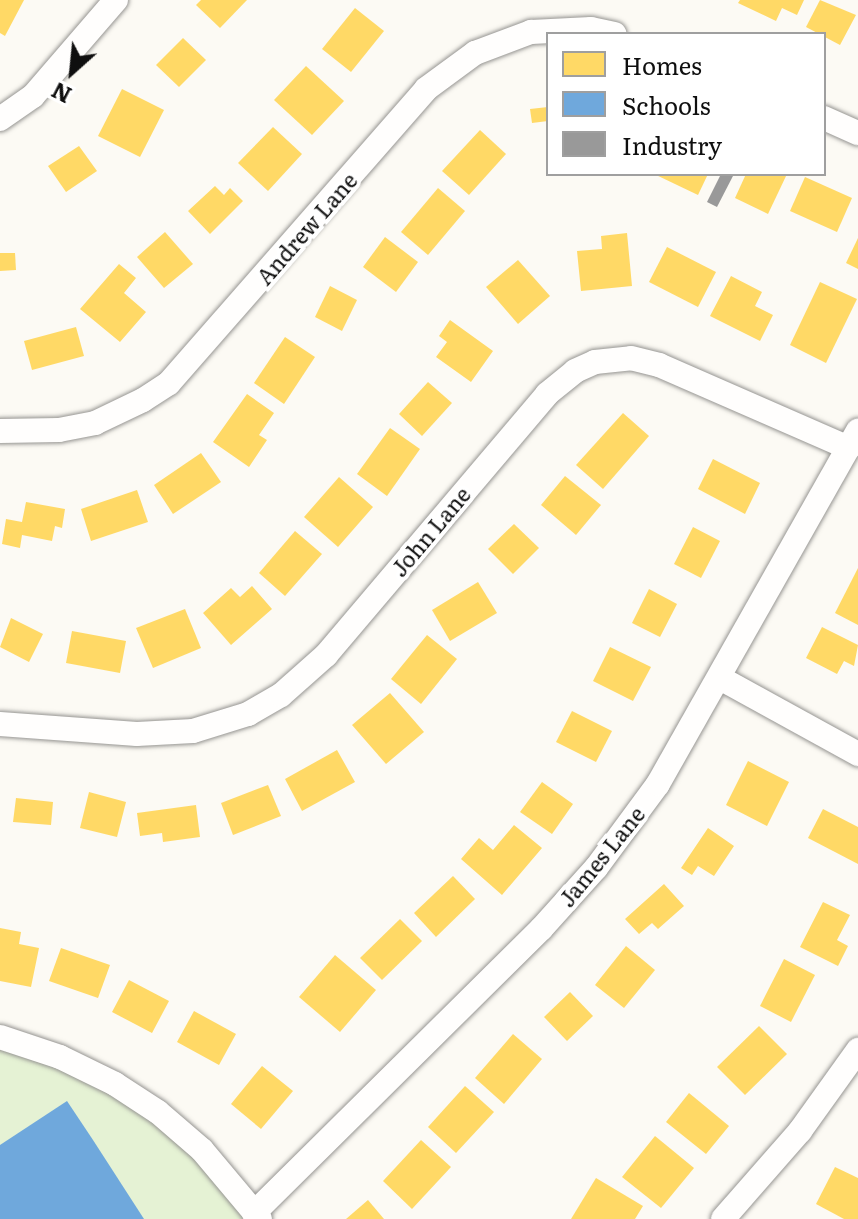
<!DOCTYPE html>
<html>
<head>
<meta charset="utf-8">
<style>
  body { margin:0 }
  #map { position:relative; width:858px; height:1219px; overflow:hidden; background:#fcfaf4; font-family:Literata,serif }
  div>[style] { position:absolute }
  .green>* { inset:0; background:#e5f2d4 }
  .homes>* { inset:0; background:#ffd966 }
  .schools>* { inset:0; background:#6fa8dc }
  .industry>* { inset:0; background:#999 }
  .roads { filter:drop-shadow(0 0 2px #969592) drop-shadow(0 0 2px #969592) }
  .street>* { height:24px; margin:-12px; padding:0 12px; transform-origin:12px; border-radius:12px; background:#fffefd }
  span { translate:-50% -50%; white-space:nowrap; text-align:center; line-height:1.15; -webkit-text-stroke:8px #fff; paint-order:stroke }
  .street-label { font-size:22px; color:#0f0f0f }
  .legend { position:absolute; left:546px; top:32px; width:280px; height:144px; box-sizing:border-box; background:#fff; border:2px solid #9f9f9f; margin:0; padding:10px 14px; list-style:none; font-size:24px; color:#0f0f0f }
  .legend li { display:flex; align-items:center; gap:16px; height:40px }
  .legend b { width:40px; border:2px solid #9f9f9f }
  .north { position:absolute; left:32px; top:32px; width:80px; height:80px; -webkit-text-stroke:6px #fff; paint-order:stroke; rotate:207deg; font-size:22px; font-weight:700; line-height:32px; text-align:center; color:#0f0f0f }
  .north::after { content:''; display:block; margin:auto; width:28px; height:36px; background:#0f0f0f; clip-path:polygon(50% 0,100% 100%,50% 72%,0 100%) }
</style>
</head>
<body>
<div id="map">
  <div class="green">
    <i style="clip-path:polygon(0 1039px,111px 1083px,260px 1219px,0 1219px)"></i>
  </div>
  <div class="homes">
    <i style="clip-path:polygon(0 0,24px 0,5px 36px,0 33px)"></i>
    <i style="clip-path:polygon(201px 0,247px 0,220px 28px,196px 5px)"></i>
    <i style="clip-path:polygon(740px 0,804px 0,797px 15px,782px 8px,776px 21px,738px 3px)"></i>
    <i style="clip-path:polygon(820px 0,856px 15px,840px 45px,806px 27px)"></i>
    <i style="clip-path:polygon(355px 8px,384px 31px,351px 72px,322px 49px)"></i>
    <i style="clip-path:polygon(183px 38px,206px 60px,179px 87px,156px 65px)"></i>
    <i style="clip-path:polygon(306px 66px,344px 101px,312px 135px,274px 100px)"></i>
    <i style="clip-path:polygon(122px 89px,164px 110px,140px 157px,98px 136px)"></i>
    <i style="clip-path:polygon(548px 107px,548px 121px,532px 123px,530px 109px)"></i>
    <i style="clip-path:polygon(273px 127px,302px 154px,268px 191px,238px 163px)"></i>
    <i style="clip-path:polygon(480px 130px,506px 154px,469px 195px,442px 171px)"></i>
    <i style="clip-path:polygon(79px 146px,97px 171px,66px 192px,48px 166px)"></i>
    <i style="clip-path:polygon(654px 174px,708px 174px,698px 195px)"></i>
    <i style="clip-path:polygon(746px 174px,787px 174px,768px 214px,735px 198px)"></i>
    <i style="clip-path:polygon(805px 177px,852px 198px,837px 232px,790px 211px)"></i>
    <i style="clip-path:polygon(215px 186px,224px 195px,230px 188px,243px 201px,210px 234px,188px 211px)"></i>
    <i style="clip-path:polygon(438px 188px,465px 211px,428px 255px,401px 232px)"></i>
    <i style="clip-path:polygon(165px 232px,193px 264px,164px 288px,137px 257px)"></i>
    <i style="clip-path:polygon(627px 233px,632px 286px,581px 291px,577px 251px,602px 249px,601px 236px)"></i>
    <i style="clip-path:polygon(385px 237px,418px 262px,396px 292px,363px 267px)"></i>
    <i style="clip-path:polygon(858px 238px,858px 269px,846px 263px)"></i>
    <i style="clip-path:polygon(667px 247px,716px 272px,698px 307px,649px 282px)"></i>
    <i style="clip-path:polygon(0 253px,15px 253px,16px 270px,0 271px)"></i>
    <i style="clip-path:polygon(518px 260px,550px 296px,518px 324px,486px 287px)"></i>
    <i style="clip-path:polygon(119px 264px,136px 278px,124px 293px,146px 312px,120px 342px,80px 309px)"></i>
    <i style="clip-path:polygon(731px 276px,762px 292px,755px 306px,773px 315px,760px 341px,710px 316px)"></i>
    <i style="clip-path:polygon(820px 282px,857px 299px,826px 363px,790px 345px)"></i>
    <i style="clip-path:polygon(330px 286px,357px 300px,342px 331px,315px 317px)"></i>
    <i style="clip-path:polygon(450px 320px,493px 351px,471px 382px,436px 357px,447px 342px,439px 336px)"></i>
    <i style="clip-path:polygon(76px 327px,84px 356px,32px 370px,24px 341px)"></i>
    <i style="clip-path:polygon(285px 337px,315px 357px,284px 404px,254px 383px)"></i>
    <i style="clip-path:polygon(428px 382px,452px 403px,422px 436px,399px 414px)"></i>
    <i style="clip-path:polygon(247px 394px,274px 413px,259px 435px,267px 440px,249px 467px,213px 442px)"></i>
    <i style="clip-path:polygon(623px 413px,649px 436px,603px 489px,576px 465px)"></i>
    <i style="clip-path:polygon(390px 428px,420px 449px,387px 496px,357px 474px)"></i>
    <i style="clip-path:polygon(201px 453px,221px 482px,173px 514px,154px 485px)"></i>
    <i style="clip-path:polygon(713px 459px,760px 483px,745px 514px,698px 489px)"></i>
    <i style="clip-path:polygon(565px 476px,601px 505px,576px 535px,541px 505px)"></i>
    <i style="clip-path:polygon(339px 477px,373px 507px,338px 547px,304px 517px)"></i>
    <i style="clip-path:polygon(137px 490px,148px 522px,91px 541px,81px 509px)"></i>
    <i style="clip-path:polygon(26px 502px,65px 509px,62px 528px,55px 526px,52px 541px,22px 535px,20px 548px,2px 544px,6px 519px,22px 522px)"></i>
    <i style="clip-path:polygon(514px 524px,539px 548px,513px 574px,488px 549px)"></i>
    <i style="clip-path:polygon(693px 527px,720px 541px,701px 578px,674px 564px)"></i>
    <i style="clip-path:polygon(295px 531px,322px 554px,285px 596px,259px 573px)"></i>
    <i style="clip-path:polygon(858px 568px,858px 625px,835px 613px)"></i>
    <i style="clip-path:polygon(478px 582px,497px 613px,450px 641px,432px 610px)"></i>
    <i style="clip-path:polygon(252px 586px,272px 609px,231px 645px,203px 613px,231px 588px,240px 597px)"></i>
    <i style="clip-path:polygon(649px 589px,677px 604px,660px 637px,632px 623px)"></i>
    <i style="clip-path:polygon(185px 609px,201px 648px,153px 668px,136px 628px)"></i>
    <i style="clip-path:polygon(11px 618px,43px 634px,29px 662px,0 647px)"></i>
    <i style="clip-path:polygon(822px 627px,858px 645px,854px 666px,844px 661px,837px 674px,806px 658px)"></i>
    <i style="clip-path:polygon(72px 631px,126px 641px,120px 673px,66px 663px)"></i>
    <i style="clip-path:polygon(427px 635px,457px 659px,421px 704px,391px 679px)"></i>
    <i style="clip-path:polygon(610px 647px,651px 667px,633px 701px,593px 681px)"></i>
    <i style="clip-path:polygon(390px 693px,424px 732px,386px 764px,352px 725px)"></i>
    <i style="clip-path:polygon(572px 711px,612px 731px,596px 762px,556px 742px)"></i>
    <i style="clip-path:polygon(337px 750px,355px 782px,302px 811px,285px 779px)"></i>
    <i style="clip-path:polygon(748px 761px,789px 782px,767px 826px,726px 805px)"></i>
    <i style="clip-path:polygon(542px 782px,573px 804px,552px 834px,520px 812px)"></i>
    <i style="clip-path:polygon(268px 785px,281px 816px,233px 835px,221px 803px)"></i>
    <i style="clip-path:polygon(89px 792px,126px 802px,117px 837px,80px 828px)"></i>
    <i style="clip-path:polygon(16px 798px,53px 802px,51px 825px,13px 822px)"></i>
    <i style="clip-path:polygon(196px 805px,200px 837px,163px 842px,162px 833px,140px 836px,137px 813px)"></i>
    <i style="clip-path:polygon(823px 809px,858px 827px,858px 864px,808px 838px)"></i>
    <i style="clip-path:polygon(514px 825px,542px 848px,502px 895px,461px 859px,479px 838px,493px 850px)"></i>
    <i style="clip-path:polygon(708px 828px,734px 846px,714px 876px,698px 866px,692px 875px,681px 868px)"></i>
    <i style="clip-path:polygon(453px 876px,475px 899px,436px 937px,414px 913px)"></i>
    <i style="clip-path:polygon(664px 884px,684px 906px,658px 929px,652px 923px,639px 934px,625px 919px)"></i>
    <i style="clip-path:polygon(823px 902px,850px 915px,837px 940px,848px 946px,838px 966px,800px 947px)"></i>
    <i style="clip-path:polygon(400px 919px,422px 941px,382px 980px,360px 958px)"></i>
    <i style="clip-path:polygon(0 928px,21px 932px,19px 944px,39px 948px,31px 987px,0 981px)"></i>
    <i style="clip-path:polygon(626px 946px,655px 970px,624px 1008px,595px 985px)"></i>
    <i style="clip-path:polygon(61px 948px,110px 965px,98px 998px,49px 981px)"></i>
    <i style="clip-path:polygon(335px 955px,376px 990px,340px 1032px,299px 997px)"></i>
    <i style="clip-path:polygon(784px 959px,815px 975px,791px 1022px,760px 1006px)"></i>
    <i style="clip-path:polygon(129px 980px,169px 1001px,152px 1033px,112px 1012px)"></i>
    <i style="clip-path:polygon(570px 992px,593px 1016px,567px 1041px,544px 1017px)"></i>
    <i style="clip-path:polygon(194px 1011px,236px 1034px,219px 1065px,177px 1042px)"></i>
    <i style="clip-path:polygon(759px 1026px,787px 1054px,745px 1095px,717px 1067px)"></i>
    <i style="clip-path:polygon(513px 1034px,542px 1059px,504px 1104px,475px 1078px)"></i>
    <i style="clip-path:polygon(262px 1066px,293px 1091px,261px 1129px,231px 1104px)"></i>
    <i style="clip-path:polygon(465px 1086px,494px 1112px,456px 1153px,428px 1127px)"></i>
    <i style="clip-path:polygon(689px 1093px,729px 1126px,706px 1154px,666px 1122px)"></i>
    <i style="clip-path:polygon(655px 1136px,694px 1168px,661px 1208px,622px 1177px)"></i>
    <i style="clip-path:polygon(421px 1140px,451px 1167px,412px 1209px,383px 1181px)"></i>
    <i style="clip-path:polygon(835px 1167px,858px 1178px,858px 1219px,844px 1219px,816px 1204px)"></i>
    <i style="clip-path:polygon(596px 1178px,643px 1206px,635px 1219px,571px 1219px)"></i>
    <i style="clip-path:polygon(368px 1200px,384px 1219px,346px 1219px)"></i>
  </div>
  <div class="schools">
    <i style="clip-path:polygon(67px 1101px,93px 1140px,144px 1219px,0 1219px,0 1145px)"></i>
  </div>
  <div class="industry">
    <i style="clip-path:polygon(721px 174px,734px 174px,717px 207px,707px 202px)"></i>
  </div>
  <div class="roads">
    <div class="street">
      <i style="left:824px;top:118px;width:37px;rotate:24deg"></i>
      <i style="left:0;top:119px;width:40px;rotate:-34.9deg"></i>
      <i style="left:33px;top:96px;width:127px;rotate:-49.2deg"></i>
      <i style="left:0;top:431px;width:59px;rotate:-1deg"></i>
      <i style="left:59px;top:430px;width:37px;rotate:-11deg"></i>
      <i style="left:95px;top:423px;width:53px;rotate:-25.6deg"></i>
      <i style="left:143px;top:400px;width:31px;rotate:-33deg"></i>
      <i style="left:169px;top:383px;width:390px;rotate:-48.8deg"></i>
      <i style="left:426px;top:89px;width:61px;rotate:-36.3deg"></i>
      <i style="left:475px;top:53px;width:60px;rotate:-20.6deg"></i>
      <i style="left:531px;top:32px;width:60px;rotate:-2.9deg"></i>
      <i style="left:591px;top:29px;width:24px;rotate:12deg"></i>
      <i style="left:720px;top:678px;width:158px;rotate:28.8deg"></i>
      <i style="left:0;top:724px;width:137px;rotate:4.2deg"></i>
      <i style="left:137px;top:734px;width:56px;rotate:-3.1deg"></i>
      <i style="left:193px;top:731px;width:58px;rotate:-17.2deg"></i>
      <i style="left:248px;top:714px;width:38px;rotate:-30deg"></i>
      <i style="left:281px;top:695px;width:60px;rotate:-41.6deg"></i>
      <i style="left:326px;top:655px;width:342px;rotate:-49.7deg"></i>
      <i style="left:547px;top:394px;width:36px;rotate:-39deg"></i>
      <i style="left:575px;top:371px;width:22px;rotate:-24deg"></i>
      <i style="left:595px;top:362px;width:36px;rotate:-6deg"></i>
      <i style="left:631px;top:358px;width:29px;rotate:14deg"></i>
      <i style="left:659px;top:365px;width:207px;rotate:23.6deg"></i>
      <i style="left:0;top:1037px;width:63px;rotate:18.4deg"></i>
      <i style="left:60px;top:1057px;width:61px;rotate:26.1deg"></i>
      <i style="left:115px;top:1084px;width:51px;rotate:33.1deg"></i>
      <i style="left:158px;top:1112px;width:58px;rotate:40.8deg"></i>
      <i style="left:202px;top:1150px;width:90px;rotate:50deg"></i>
      <i style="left:254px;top:1213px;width:404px;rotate:-44.7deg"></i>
      <i style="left:541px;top:929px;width:82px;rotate:-48deg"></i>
      <i style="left:596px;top:868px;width:104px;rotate:-53.6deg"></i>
      <i style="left:658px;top:784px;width:406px;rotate:-60.5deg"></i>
      <i style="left:723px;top:1219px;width:117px;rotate:-48.8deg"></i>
      <i style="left:800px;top:1131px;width:100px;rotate:-54.4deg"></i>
    </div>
  </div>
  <div class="street-label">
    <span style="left:306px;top:228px;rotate:-49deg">Andrew Lane</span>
    <span style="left:430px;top:531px;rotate:-50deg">John Lane</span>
    <span style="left:601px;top:856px;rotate:-51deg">James Lane</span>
  </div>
  <ul class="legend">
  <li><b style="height:22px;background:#ffd966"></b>Homes</li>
  <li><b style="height:22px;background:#6fa8dc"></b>Schools</li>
  <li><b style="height:22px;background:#999"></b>Industry</li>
  </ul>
  <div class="north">N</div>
</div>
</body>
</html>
